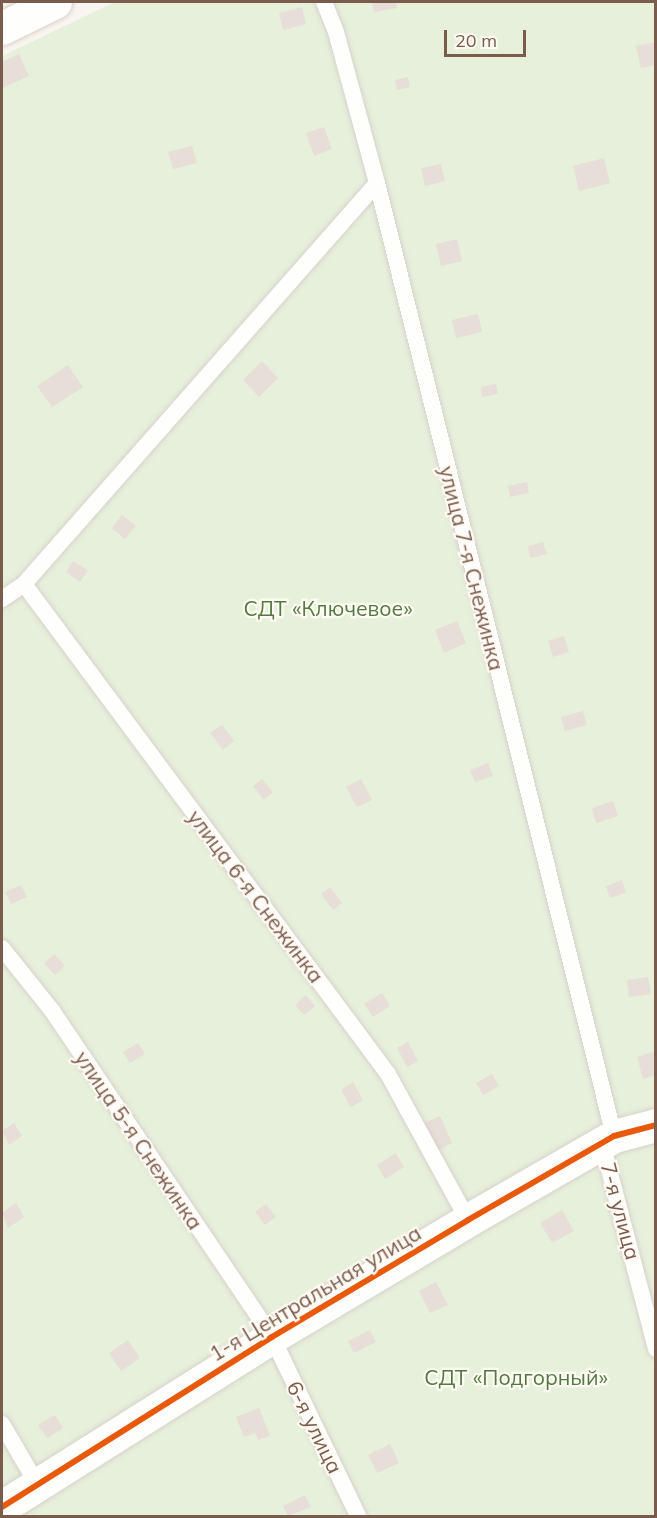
<!DOCTYPE html>
<html>
<head>
<meta charset="utf-8">
<style>
  body { margin:0 }
  #map { position:relative; width:657px; height:1518px; overflow:hidden; background:#f9f5f0; font-family:Mulish,sans-serif }
  div>[style] { position:absolute }
  .green>* { inset:0; background:#e7f0db }
  .building>* { inset:0; background:#e6ded7 }
  .roads { filter:drop-shadow(0 0 2px #d7d1cb) drop-shadow(0 0 2px #d7d1cb) }
  .lane>* { height:16px; margin:-8px; padding:0 8px; transform-origin:8px; border-radius:8px; background:#fefefd }
  .street>* { height:33px; margin:-16.5px; padding:0 16.5px; transform-origin:16.5px; border-radius:16.5px; background:#fefefd }
  .cycleway>* { height:6px; margin:-3px; padding:0 3px; transform-origin:3px; border-radius:3px; background:#e8590c }
  span { translate:-50% -50%; white-space:nowrap; text-align:center; line-height:1.15; -webkit-text-stroke:4.5px #fffaf3; paint-order:stroke }
  .street-label { font-size:21px; color:#7a5c4d }
  .park-label { font-size:21px; color:#537a41 }
  .frame { position:absolute; inset:0; border:3px solid #7a5c4d; pointer-events:none }
  .scale { position:absolute; left:444px; top:30px; width:82px; height:27px; box-sizing:border-box; border:3px solid #7a5c4d; border-top:0; padding-left:8px; font-size:18px; line-height:21px; white-space:nowrap; color:#7a5c4d; -webkit-text-stroke:4px #fffaf3; paint-order:stroke }
</style>
</head>
<body>
<div id="map">
  <div class="green">
    <i style="clip-path:polygon(115px 2px,655px 2px,655px 1516px,2px 1516px,2px 56px)"></i>
  </div>
  <div class="building">
    <i style="clip-path:polygon(372px 2px,396px 2px,397px 8px,374px 12px)"></i>
    <i style="clip-path:polygon(302px 7px,306px 24px,283px 30px,279px 13px)"></i>
    <i style="clip-path:polygon(656px 42px,656px 65px,641px 68px,636px 46px)"></i>
    <i style="clip-path:polygon(19px 54px,29px 76px,2px 88px,2px 62px)"></i>
    <i style="clip-path:polygon(408px 77px,410px 87px,397px 90px,395px 80px)"></i>
    <i style="clip-path:polygon(324px 127px,332px 149px,314px 156px,306px 133px)"></i>
    <i style="clip-path:polygon(192px 146px,197px 163px,173px 169px,168px 152px)"></i>
    <i style="clip-path:polygon(604px 158px,610px 183px,579px 191px,573px 166px)"></i>
    <i style="clip-path:polygon(441px 164px,445px 181px,425px 186px,421px 168px)"></i>
    <i style="clip-path:polygon(457px 239px,462px 261px,441px 266px,436px 244px)"></i>
    <i style="clip-path:polygon(478px 314px,482px 332px,456px 338px,452px 320px)"></i>
    <i style="clip-path:polygon(262px 361px,278px 378px,259px 397px,243px 380px)"></i>
    <i style="clip-path:polygon(68px 365px,83px 387px,52px 407px,37px 386px)"></i>
    <i style="clip-path:polygon(496px 384px,498px 394px,482px 397px,481px 387px)"></i>
    <i style="clip-path:polygon(527px 482px,529px 493px,510px 497px,508px 486px)"></i>
    <i style="clip-path:polygon(122px 515px,136px 526px,125px 539px,112px 528px)"></i>
    <i style="clip-path:polygon(543px 542px,547px 554px,530px 558px,528px 546px)"></i>
    <i style="clip-path:polygon(73px 561px,88px 570px,80px 582px,66px 572px)"></i>
    <i style="clip-path:polygon(457px 621px,466px 643px,444px 653px,435px 630px)"></i>
    <i style="clip-path:polygon(564px 636px,569px 652px,553px 657px,548px 641px)"></i>
    <i style="clip-path:polygon(583px 711px,587px 725px,565px 731px,561px 717px)"></i>
    <i style="clip-path:polygon(222px 725px,234px 741px,223px 750px,210px 733px)"></i>
    <i style="clip-path:polygon(488px 763px,493px 776px,475px 782px,470px 770px)"></i>
    <i style="clip-path:polygon(262px 779px,273px 792px,264px 800px,253px 786px)"></i>
    <i style="clip-path:polygon(361px 779px,372px 800px,357px 807px,346px 787px)"></i>
    <i style="clip-path:polygon(613px 801px,618px 816px,596px 823px,592px 808px)"></i>
    <i style="clip-path:polygon(622px 880px,626px 893px,610px 898px,606px 886px)"></i>
    <i style="clip-path:polygon(21px 885px,27px 897px,11px 904px,5px 892px)"></i>
    <i style="clip-path:polygon(330px 887px,342px 903px,333px 910px,321px 894px)"></i>
    <i style="clip-path:polygon(54px 954px,65px 966px,55px 975px,44px 963px)"></i>
    <i style="clip-path:polygon(648px 977px,651px 994px,629px 997px,627px 980px)"></i>
    <i style="clip-path:polygon(382px 993px,390px 1006px,373px 1017px,364px 1004px)"></i>
    <i style="clip-path:polygon(306px 995px,315px 1006px,304px 1015px,295px 1005px)"></i>
    <i style="clip-path:polygon(408px 1042px,418px 1061px,407px 1067px,397px 1048px)"></i>
    <i style="clip-path:polygon(138px 1043px,145px 1054px,130px 1063px,123px 1052px)"></i>
    <i style="clip-path:polygon(656px 1051px,656px 1075px,643px 1079px,637px 1057px)"></i>
    <i style="clip-path:polygon(492px 1074px,499px 1086px,483px 1095px,476px 1083px)"></i>
    <i style="clip-path:polygon(353px 1082px,363px 1100px,351px 1107px,341px 1090px)"></i>
    <i style="clip-path:polygon(440px 1116px,452px 1143px,437px 1151px,424px 1123px)"></i>
    <i style="clip-path:polygon(14px 1123px,22px 1136px,9px 1145px,2px 1131px)"></i>
    <i style="clip-path:polygon(396px 1153px,404px 1167px,385px 1179px,377px 1165px)"></i>
    <i style="clip-path:polygon(16px 1203px,24px 1217px,8px 1228px,2px 1213px)"></i>
    <i style="clip-path:polygon(266px 1204px,276px 1217px,265px 1225px,255px 1212px)"></i>
    <i style="clip-path:polygon(562px 1210px,574px 1231px,552px 1243px,540px 1223px)"></i>
    <i style="clip-path:polygon(436px 1282px,448px 1305px,430px 1313px,419px 1291px)"></i>
    <i style="clip-path:polygon(370px 1330px,376px 1342px,354px 1353px,348px 1341px)"></i>
    <i style="clip-path:polygon(128px 1340px,140px 1358px,121px 1371px,109px 1353px)"></i>
    <i style="clip-path:polygon(259px 1408px,270px 1436px,258px 1440px,255px 1433px,244px 1437px,236px 1417px)"></i>
    <i style="clip-path:polygon(55px 1415px,63px 1428px,47px 1438px,38px 1425px)"></i>
    <i style="clip-path:polygon(390px 1444px,399px 1463px,377px 1473px,368px 1455px)"></i>
    <i style="clip-path:polygon(305px 1495px,311px 1507px,288px 1516px,283px 1506px)"></i>
  </div>
  <div class="roads">
    <div class="lane">
      <i style="left:324px;top:2px;width:32px;rotate:68deg"></i>
      <i style="left:336px;top:32px;width:156px;rotate:74.8deg"></i>
      <i style="left:377px;top:183px;width:982px;rotate:76.03deg"></i>
      <i style="left:24px;top:584px;width:610px;rotate:53.39deg"></i>
      <i style="left:388px;top:1074px;width:166px;rotate:61.3deg"></i>
      <i style="left:2px;top:599px;width:27px;rotate:-34deg"></i>
      <i style="left:24px;top:584px;width:534px;rotate:-48.64deg"></i>
      <i style="left:2px;top:948px;width:82px;rotate:51.4deg"></i>
      <i style="left:53px;top:1012px;width:392px;rotate:56deg"></i>
      <i style="left:272px;top:1337px;width:199px;rotate:64.3deg"></i>
      <i style="left:602px;top:1143px;width:213px;rotate:75.3deg"></i>
      <i style="left:2px;top:1424px;width:69px;rotate:59.7deg"></i>
    </div>
    <div class="street">
      <i style="left:2px;top:28px;width:59px;rotate:-26.1deg"></i>
      <i style="left:2px;top:1507px;width:319px;rotate:-32.2deg"></i>
      <i style="left:272px;top:1337px;width:228px;rotate:-30.8deg"></i>
      <i style="left:468px;top:1220px;width:168px;rotate:-29.9deg"></i>
      <i style="left:614px;top:1136px;width:43px;rotate:-14.7deg"></i>
    </div>
  </div>
  <div class="cycleway">
    <i style="left:2px;top:1507px;width:319px;rotate:-32.2deg"></i>
    <i style="left:272px;top:1337px;width:228px;rotate:-30.8deg"></i>
    <i style="left:468px;top:1220px;width:168px;rotate:-29.9deg"></i>
    <i style="left:614px;top:1136px;width:43px;rotate:-14.7deg"></i>
  </div>
  <div class="street-label">
    <span style="left:472px;top:568px;rotate:76deg">улица 7-я Снежинка</span>
    <span style="left:256px;top:896px;rotate:53deg">улица 6-я Снежинка</span>
    <span style="left:139px;top:1140px;rotate:56deg">улица 5-я Снежинка</span>
    <span style="left:621px;top:1211px;rotate:75deg">7-я улица</span>
    <span style="left:315px;top:1293px;rotate:-31deg">1-я Центральная улица</span>
    <span style="left:315px;top:1427px;rotate:64deg">6-я улица</span>
  </div>
  <div class="park-label">
    <span style="left:328px;top:608px">СДТ «Ключевое»</span>
    <span style="left:516px;top:1377px">СДТ «Подгорный»</span>
  </div>
  <div class="frame"></div>
  <div class="scale">20 m</div>
</div>
</body>
</html>
